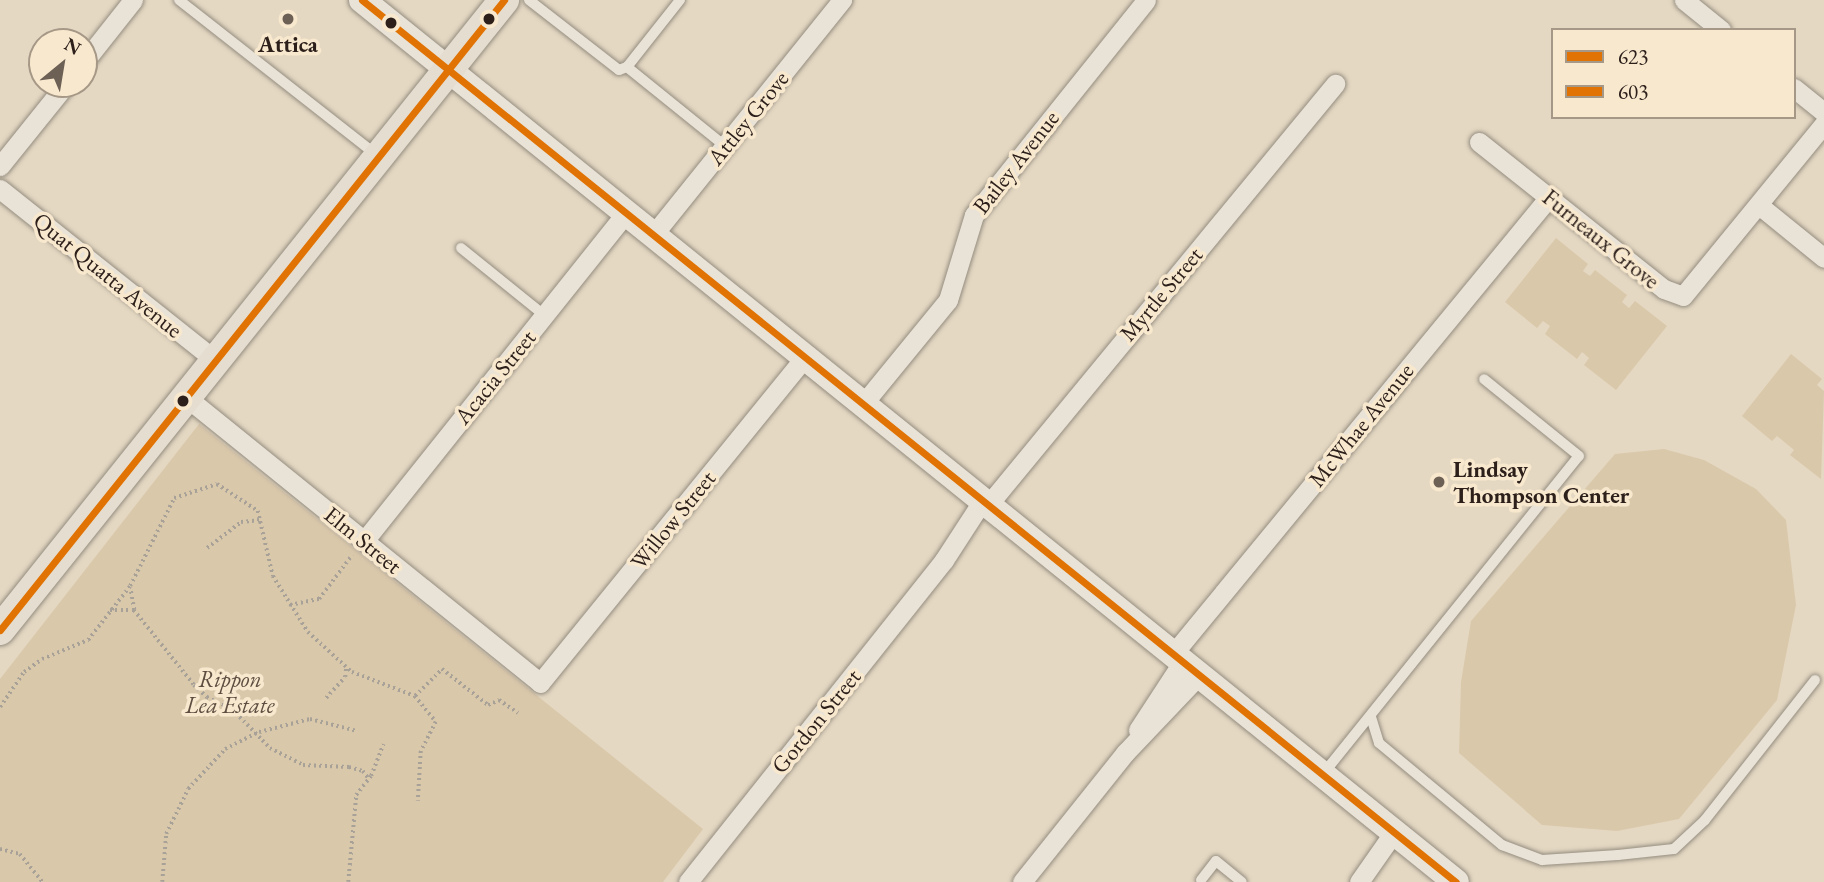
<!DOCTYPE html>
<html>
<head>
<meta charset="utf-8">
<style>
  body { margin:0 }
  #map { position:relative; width:1824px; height:882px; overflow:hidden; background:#e4d8c2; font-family:"EB Garamond",serif }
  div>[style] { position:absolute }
  .green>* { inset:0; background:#dac8ab }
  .path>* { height:3.5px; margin-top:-1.75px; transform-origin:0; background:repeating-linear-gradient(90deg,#a7a198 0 2px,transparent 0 5.5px) }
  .roads { filter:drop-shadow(0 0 2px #958d80) drop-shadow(0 0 2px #958d80) }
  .lane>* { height:10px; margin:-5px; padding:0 5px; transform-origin:5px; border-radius:5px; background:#e9e2d7 }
  .street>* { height:19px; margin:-9.5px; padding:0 9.5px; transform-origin:9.5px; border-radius:9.5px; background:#e9e2d7 }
  .secondary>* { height:26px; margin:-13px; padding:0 13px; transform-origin:13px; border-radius:13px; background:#e9e2d7 }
  .primary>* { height:30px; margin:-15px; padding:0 15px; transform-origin:15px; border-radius:15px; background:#e5ddd0 }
  .bus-1>* { height:7px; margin:-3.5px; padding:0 3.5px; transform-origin:3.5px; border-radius:3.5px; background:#e07304 }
  .bus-2>* { height:7px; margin:-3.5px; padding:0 3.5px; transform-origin:3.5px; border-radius:3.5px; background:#e07304 }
  .dots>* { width:19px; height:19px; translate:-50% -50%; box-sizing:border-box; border:4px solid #f7e8ce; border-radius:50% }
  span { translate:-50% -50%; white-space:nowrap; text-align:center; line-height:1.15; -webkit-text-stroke:7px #f7e8ce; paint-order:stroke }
  .poi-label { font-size:23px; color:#2d201b; font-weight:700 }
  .left { translate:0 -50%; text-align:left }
  .street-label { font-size:23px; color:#2d201b }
  .park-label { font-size:23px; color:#5e4e41; font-style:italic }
  .legend { position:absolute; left:1551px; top:28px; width:245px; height:91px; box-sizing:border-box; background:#f7e8ce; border:2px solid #a69886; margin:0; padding:9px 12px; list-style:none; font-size:21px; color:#2d201b }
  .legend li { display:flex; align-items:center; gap:14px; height:35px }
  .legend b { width:35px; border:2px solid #a69886 }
  .north { position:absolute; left:28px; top:28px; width:70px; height:70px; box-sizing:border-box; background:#f7e8ce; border:2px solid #a69886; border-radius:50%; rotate:30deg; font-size:19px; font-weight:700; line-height:28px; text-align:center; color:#2d201b }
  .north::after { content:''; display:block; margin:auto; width:24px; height:32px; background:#6d6055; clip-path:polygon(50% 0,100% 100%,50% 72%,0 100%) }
</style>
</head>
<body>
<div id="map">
  <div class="green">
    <i style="clip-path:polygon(1556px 238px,1588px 264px,1583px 271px,1590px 276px,1595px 270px,1627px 295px,1622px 302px,1629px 308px,1635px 301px,1667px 326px,1616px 390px,1584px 365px,1589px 358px,1582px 352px,1577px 359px,1545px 334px,1550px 326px,1543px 321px,1537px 328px,1505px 302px)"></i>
    <i style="clip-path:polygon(1791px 354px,1822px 379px,1817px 385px,1824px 391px,1821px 479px,1790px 455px,1794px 450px,1777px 436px,1772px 441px,1742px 416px)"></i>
    <i style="clip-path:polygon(199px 424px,703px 829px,663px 882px,0 882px,0 679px)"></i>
    <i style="clip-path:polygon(1664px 449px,1704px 460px,1756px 489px,1786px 520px,1796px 605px,1777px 700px,1679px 819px,1617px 831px,1542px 825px,1459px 753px,1461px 682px,1471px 621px,1615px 454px)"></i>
  </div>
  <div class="path">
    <i style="left:207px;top:548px;width:43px;rotate:-37.4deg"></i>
    <i style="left:241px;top:522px;width:19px;rotate:-6deg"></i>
    <i style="left:290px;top:605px;width:30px;rotate:-12deg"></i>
    <i style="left:319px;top:599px;width:55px;rotate:-53.1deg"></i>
    <i style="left:110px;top:610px;width:24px"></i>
    <i style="left:134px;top:610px;width:22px;rotate:-100deg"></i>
    <i style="left:134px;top:610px;width:96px;rotate:51.3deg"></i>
    <i style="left:194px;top:685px;width:18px;rotate:43deg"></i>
    <i style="left:207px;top:697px;width:28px;rotate:26deg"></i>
    <i style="left:232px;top:709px;width:54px;rotate:45.7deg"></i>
    <i style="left:270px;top:748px;width:37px;rotate:27deg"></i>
    <i style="left:303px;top:765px;width:46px;rotate:2.5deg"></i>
    <i style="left:349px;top:767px;width:15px;rotate:16deg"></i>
    <i style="left:363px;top:771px;width:10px;rotate:53deg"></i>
    <i style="left:415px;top:696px;width:38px;rotate:-45deg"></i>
    <i style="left:442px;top:669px;width:58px;rotate:38deg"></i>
    <i style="left:488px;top:705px;width:12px;rotate:-24deg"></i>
    <i style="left:499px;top:700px;width:23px;rotate:34deg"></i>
    <i style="left:326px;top:698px;width:28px;rotate:-48deg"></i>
    <i style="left:345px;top:677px;width:10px;rotate:-84deg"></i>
    <i style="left:0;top:707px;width:42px;rotate:-55.6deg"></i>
    <i style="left:24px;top:672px;width:22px;rotate:-36deg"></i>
    <i style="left:42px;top:659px;width:50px;rotate:-22.4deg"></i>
    <i style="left:88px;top:640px;width:68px;rotate:-52.1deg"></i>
    <i style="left:130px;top:586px;width:98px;rotate:-63.4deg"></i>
    <i style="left:174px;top:498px;width:45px;rotate:-18deg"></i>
    <i style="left:217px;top:484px;width:49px;rotate:33.4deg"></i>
    <i style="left:258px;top:511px;width:67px;rotate:77deg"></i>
    <i style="left:273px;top:576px;width:66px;rotate:58deg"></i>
    <i style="left:308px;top:632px;width:59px;rotate:42.3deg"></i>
    <i style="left:352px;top:672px;width:67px;rotate:20.9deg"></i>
    <i style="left:415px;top:696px;width:33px;rotate:51deg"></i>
    <i style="left:436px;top:722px;width:33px;rotate:117deg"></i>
    <i style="left:421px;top:751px;width:50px;rotate:93.4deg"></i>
    <i style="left:0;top:849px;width:21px;rotate:14deg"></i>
    <i style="left:20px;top:854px;width:36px;rotate:51deg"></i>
    <i style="left:162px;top:882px;width:48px;rotate:-85.2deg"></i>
    <i style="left:166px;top:834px;width:50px;rotate:-63.9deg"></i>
    <i style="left:188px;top:789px;width:54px;rotate:-47.2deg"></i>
    <i style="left:225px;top:749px;width:38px;rotate:-27deg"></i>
    <i style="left:259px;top:732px;width:53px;rotate:-14.3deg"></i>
    <i style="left:310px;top:719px;width:49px;rotate:14.3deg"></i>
    <i style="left:348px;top:882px;width:87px;rotate:-84.7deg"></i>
    <i style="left:356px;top:795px;width:24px;rotate:-52deg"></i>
    <i style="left:371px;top:776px;width:34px;rotate:-69deg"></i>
  </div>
  <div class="roads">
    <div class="lane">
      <i style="left:179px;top:0;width:251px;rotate:38.1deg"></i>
      <i style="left:529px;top:0;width:114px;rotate:37.9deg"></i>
      <i style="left:619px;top:70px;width:9px;rotate:-21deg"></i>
      <i style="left:680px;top:0;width:85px;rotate:128.3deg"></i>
      <i style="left:627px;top:67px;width:126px;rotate:38.9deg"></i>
      <i style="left:461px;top:248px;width:107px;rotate:38.9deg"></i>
      <i style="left:1371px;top:717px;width:27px;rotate:73deg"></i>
      <i style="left:1379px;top:743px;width:160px;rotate:39.7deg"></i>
      <i style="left:1502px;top:845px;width:43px;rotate:20.6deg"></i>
      <i style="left:1542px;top:860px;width:76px;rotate:-3.8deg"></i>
      <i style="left:1618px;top:855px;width:56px;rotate:-6.1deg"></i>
      <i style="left:1674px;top:849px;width:42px;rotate:-43.1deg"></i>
      <i style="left:1705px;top:820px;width:178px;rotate:-51.8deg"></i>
      <i style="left:1323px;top:774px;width:408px;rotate:-51.2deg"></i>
      <i style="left:1579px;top:456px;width:122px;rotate:-141deg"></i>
      <i style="left:1201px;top:880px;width:24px;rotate:-52deg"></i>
      <i style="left:1216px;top:861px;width:33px;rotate:39deg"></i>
    </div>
    <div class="street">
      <i style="left:1684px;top:0;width:48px;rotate:39deg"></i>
      <i style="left:84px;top:62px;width:79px;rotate:-51.7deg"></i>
      <i style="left:1794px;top:88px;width:38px;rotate:39deg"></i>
      <i style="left:1479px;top:142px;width:236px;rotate:38.5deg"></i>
      <i style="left:1664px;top:289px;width:20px;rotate:20deg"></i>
      <i style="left:1683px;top:296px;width:222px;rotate:-50.7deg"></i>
      <i style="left:0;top:166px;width:105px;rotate:-51.2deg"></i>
      <i style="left:0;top:189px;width:276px;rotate:38.5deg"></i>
      <i style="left:1760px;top:206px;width:82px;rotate:39.1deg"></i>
      <i style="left:653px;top:235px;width:302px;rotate:-51.2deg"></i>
      <i style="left:186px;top:397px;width:455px;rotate:38.9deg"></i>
      <i style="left:540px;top:683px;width:420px;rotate:-50.9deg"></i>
      <i style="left:863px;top:404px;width:134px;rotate:-50.7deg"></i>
      <i style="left:948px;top:300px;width:89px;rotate:-73deg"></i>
      <i style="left:974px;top:215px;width:275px;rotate:-51.3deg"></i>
      <i style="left:988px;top:505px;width:546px;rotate:-50.5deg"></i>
      <i style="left:364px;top:541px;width:420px;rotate:-51.4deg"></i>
      <i style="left:1173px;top:654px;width:592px;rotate:-50.55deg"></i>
      <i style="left:1138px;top:730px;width:82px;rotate:-56.9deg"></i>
      <i style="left:688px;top:882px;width:411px;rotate:-51.5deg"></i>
      <i style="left:944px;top:560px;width:72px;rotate:-57deg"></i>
      <i style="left:1022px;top:882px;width:165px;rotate:-51.4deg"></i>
      <i style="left:1125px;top:753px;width:108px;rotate:-46.5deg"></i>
      <i style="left:1359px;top:882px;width:61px;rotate:-55deg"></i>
    </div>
    <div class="secondary">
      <i style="left:362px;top:0;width:1405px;rotate:38.88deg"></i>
    </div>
    <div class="primary">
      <i style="left:0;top:630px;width:807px;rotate:-51.34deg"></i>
    </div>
  </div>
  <div class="bus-1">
    <i style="left:362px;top:0;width:1405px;rotate:38.88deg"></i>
  </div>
  <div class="bus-2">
    <i style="left:0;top:630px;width:807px;rotate:-51.34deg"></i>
  </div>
  <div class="dots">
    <i style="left:288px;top:19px;background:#6d6055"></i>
    <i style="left:489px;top:19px;background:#2d201b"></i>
    <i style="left:391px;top:23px;background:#2d201b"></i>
    <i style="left:183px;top:401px;background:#2d201b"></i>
    <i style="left:1439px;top:482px;background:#6d6055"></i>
  </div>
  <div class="poi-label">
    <span style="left:288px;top:44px">Attica</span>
    <span class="left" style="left:1453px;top:482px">Lindsay<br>Thompson Center</span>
  </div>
  <div class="street-label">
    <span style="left:748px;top:118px;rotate:-51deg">Attley Grove</span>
    <span style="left:1016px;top:162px;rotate:-52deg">Bailey Avenue</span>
    <span style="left:1601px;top:239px;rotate:39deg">Furneaux Grove</span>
    <span style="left:108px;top:275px;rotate:39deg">Quat Quatta Avenue</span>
    <span style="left:1161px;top:294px;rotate:-50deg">Myrtle Street</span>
    <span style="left:495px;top:377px;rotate:-51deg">Acacia Street</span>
    <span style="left:1361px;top:425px;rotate:-51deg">McWhae Avenue</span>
    <span style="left:673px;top:520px;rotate:-51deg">Willow Street</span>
    <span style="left:363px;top:540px;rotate:39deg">Elm Street</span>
    <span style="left:816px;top:721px;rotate:-51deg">Gordon Street</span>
  </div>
  <div class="park-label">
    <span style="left:230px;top:692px">Rippon<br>Lea Estate</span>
  </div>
  <ul class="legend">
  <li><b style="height:9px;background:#e07304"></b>623</li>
  <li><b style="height:9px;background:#e07304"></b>603</li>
  </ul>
  <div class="north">N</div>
</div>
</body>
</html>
